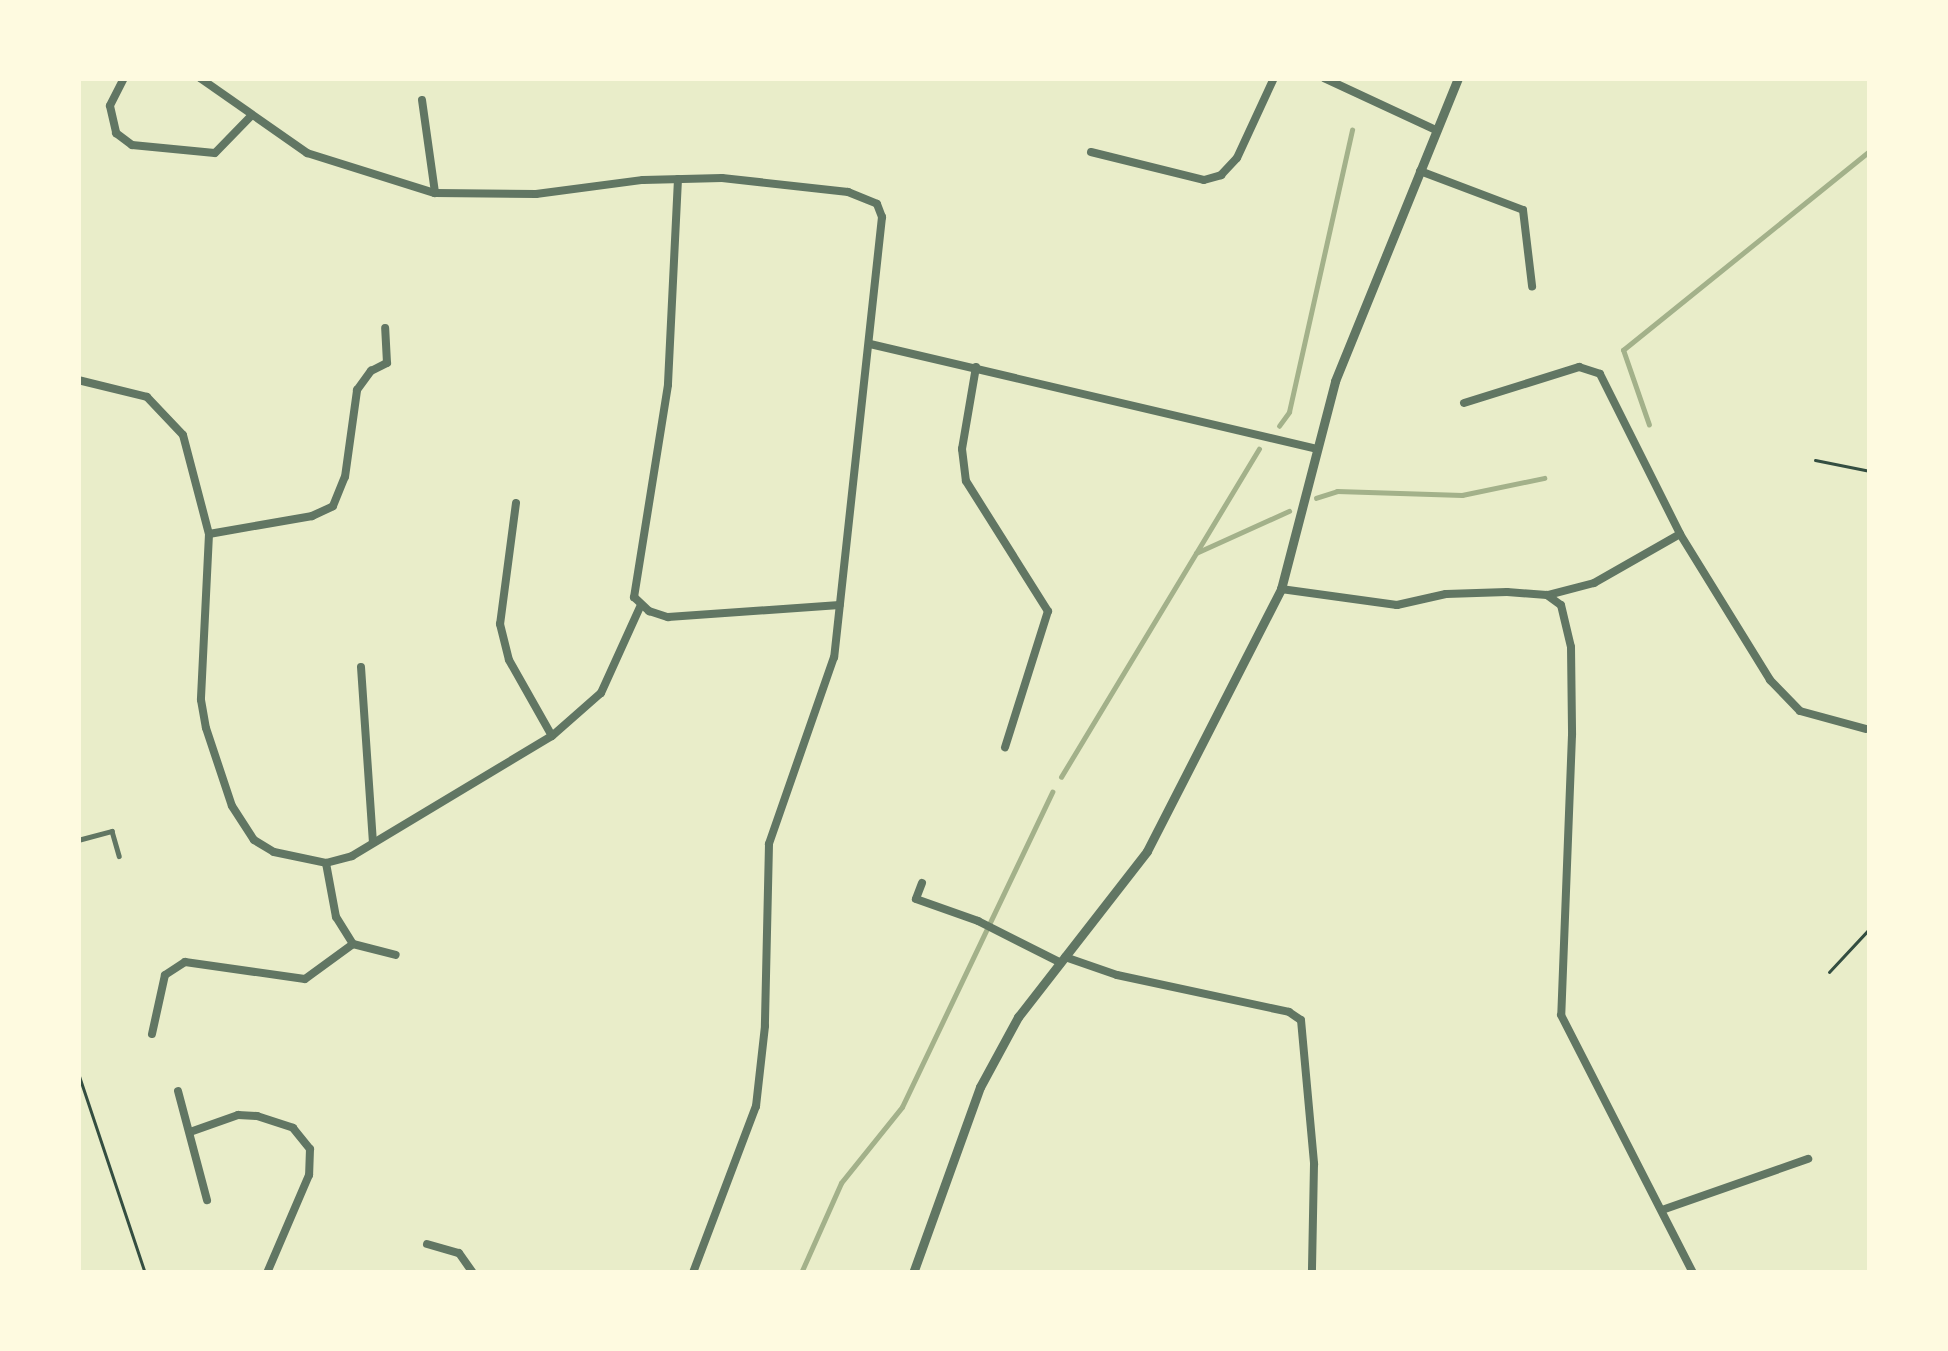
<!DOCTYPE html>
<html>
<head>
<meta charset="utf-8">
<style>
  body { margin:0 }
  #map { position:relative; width:1948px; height:1351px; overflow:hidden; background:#e9edc9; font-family:Raleway,sans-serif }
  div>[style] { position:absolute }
  .stream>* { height:4.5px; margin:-2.25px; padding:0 2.25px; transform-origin:2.25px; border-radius:2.25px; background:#a3b18a }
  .path>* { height:3px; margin:-1.5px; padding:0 1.5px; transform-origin:1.5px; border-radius:1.5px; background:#344e41 }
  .service>* { height:4.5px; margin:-2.25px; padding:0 2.25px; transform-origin:2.25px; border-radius:2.25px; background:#617663 }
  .minor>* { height:8px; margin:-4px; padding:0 4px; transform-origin:4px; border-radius:4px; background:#617663 }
  .tertiary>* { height:9px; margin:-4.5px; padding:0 4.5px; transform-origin:4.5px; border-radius:4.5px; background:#617663 }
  span { translate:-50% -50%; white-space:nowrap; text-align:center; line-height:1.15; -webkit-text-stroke:12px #fefae0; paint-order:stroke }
  .frame { position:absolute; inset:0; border:81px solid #fefae0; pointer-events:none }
</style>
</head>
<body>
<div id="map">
  <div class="stream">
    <i style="left:1649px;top:425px;width:79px;rotate:-109.1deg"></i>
    <i style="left:1623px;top:350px;width:317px;rotate:-38.9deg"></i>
    <i style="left:1279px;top:426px;width:17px;rotate:-54deg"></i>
    <i style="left:1289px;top:412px;width:289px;rotate:-77.4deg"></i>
    <i style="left:1316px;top:498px;width:22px;rotate:-18deg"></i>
    <i style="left:1337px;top:491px;width:125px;rotate:1.8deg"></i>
    <i style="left:1462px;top:495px;width:84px;rotate:-11.7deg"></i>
    <i style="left:1196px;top:553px;width:102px;rotate:-24.3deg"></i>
    <i style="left:1061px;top:777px;width:383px;rotate:-58.9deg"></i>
    <i style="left:801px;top:1273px;width:98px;rotate:-66deg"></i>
    <i style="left:841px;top:1183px;width:97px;rotate:-51.2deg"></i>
    <i style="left:902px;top:1107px;width:349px;rotate:-64.5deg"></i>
  </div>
  <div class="path">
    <i style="left:1815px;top:460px;width:56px;rotate:11.3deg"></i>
    <i style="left:1829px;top:972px;width:60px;rotate:-47deg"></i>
    <i style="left:78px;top:1073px;width:211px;rotate:71.5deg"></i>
  </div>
  <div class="service">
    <i style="left:78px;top:840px;width:35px;rotate:-15deg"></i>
    <i style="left:112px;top:831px;width:26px;rotate:74deg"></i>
  </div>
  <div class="minor">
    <i style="left:124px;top:78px;width:31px;rotate:117deg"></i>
    <i style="left:110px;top:106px;width:28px;rotate:77deg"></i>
    <i style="left:116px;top:133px;width:20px;rotate:37deg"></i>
    <i style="left:132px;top:145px;width:83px;rotate:5.5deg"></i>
    <i style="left:215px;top:153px;width:52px;rotate:-45.8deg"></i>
    <i style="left:200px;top:78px;width:131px;rotate:35deg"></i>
    <i style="left:307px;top:153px;width:134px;rotate:17.4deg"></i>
    <i style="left:435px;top:193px;width:101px;rotate:0.6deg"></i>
    <i style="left:536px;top:194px;width:108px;rotate:-7.5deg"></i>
    <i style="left:643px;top:180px;width:79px;rotate:-1.5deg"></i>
    <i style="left:722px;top:178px;width:127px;rotate:6.3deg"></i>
    <i style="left:848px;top:192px;width:31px;rotate:22deg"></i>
    <i style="left:877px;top:204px;width:14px;rotate:69deg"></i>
    <i style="left:882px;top:217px;width:443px;rotate:96.2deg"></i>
    <i style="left:834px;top:657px;width:198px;rotate:109.2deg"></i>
    <i style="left:769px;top:844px;width:182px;rotate:91.3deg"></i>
    <i style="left:765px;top:1026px;width:81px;rotate:96.4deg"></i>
    <i style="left:756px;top:1106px;width:178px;rotate:110.7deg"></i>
    <i style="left:1324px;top:78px;width:123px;rotate:24.9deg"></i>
    <i style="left:422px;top:100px;width:94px;rotate:82deg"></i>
    <i style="left:1091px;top:152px;width:116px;rotate:13.9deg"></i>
    <i style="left:1204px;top:180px;width:18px;rotate:-16deg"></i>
    <i style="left:1221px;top:175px;width:23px;rotate:-47deg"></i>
    <i style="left:1237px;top:158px;width:88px;rotate:-65.2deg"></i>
    <i style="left:1420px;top:171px;width:110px;rotate:20.7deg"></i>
    <i style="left:1523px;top:210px;width:77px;rotate:83.2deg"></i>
    <i style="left:678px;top:179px;width:206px;rotate:92.8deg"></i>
    <i style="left:668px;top:385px;width:215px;rotate:99.1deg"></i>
    <i style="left:634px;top:597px;width:21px;rotate:43deg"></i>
    <i style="left:649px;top:611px;width:20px;rotate:18deg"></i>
    <i style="left:668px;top:617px;width:172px;rotate:-4deg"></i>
    <i style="left:870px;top:344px;width:460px;rotate:13.2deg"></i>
    <i style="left:976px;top:367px;width:83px;rotate:99.7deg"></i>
    <i style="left:962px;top:449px;width:32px;rotate:83deg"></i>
    <i style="left:966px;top:481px;width:154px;rotate:57.8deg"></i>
    <i style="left:1048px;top:611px;width:143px;rotate:107.5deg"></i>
    <i style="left:78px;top:380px;width:71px;rotate:13.8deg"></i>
    <i style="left:147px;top:397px;width:52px;rotate:46.5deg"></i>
    <i style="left:183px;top:435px;width:102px;rotate:75.3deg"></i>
    <i style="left:209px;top:534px;width:166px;rotate:92.8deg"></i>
    <i style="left:201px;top:700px;width:28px;rotate:80deg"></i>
    <i style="left:206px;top:728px;width:82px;rotate:71.6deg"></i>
    <i style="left:232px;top:806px;width:40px;rotate:57.1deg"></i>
    <i style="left:254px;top:840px;width:23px;rotate:31deg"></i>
    <i style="left:274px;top:852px;width:53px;rotate:11.9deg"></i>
    <i style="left:326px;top:863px;width:27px;rotate:-15deg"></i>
    <i style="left:352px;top:856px;width:233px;rotate:-31deg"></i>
    <i style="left:552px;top:736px;width:65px;rotate:-41.3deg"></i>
    <i style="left:601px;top:693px;width:97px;rotate:-65.6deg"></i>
    <i style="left:1464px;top:403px;width:121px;rotate:-17.4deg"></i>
    <i style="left:1579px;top:367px;width:22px;rotate:18deg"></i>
    <i style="left:1600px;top:374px;width:179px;rotate:63.4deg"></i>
    <i style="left:1680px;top:534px;width:99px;rotate:150.3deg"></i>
    <i style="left:1594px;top:583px;width:48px;rotate:165.4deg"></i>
    <i style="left:516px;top:503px;width:122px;rotate:97.5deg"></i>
    <i style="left:500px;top:624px;width:37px;rotate:76deg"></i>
    <i style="left:509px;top:660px;width:87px;rotate:60.5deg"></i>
    <i style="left:209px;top:534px;width:105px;rotate:-9.9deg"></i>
    <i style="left:312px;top:516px;width:23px;rotate:-25deg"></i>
    <i style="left:333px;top:506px;width:31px;rotate:-68deg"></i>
    <i style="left:345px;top:477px;width:88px;rotate:-82.1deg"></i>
    <i style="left:357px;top:390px;width:24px;rotate:-54deg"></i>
    <i style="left:371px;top:371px;width:18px;rotate:-27deg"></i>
    <i style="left:387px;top:363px;width:35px;rotate:-93deg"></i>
    <i style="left:1680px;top:534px;width:172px;rotate:58.3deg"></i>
    <i style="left:1770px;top:680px;width:43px;rotate:45.9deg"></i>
    <i style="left:1800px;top:711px;width:68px;rotate:15.3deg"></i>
    <i style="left:1281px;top:589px;width:117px;rotate:7.9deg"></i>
    <i style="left:1397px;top:605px;width:50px;rotate:-12.7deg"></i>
    <i style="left:1446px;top:594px;width:61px;rotate:-1.9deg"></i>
    <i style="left:1507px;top:592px;width:40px;rotate:4.3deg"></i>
    <i style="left:1547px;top:595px;width:17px;rotate:36deg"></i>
    <i style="left:1561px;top:605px;width:43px;rotate:76.6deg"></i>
    <i style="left:1571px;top:647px;width:88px;rotate:89.3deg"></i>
    <i style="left:1572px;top:735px;width:280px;rotate:92.2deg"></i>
    <i style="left:1561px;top:1015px;width:290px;rotate:62.9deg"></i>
    <i style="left:361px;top:667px;width:176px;rotate:86.1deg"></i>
    <i style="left:922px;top:883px;width:17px;rotate:111deg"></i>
    <i style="left:916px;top:899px;width:66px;rotate:19.5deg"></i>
    <i style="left:978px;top:921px;width:93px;rotate:26.8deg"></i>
    <i style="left:353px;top:944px;width:44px;rotate:14.3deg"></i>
    <i style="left:1065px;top:957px;width:55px;rotate:19.1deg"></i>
    <i style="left:1117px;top:975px;width:176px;rotate:12.1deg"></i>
    <i style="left:1289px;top:1012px;width:14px;rotate:34deg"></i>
    <i style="left:1301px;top:1020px;width:145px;rotate:84.8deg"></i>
    <i style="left:1314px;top:1164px;width:109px;rotate:91.1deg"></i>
    <i style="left:152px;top:1034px;width:60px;rotate:-77.6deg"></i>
    <i style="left:165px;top:975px;width:24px;rotate:-33deg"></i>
    <i style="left:185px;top:962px;width:121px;rotate:8.1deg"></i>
    <i style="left:305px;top:979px;width:59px;rotate:-36.1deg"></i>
    <i style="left:353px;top:944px;width:32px;rotate:-122deg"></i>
    <i style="left:336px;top:917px;width:55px;rotate:-100.5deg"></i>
    <i style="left:178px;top:1091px;width:113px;rotate:75.1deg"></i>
    <i style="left:190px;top:1132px;width:51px;rotate:-19.5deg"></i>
    <i style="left:238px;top:1115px;width:19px;rotate:3deg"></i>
    <i style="left:257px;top:1116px;width:38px;rotate:18deg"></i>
    <i style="left:293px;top:1128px;width:27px;rotate:51deg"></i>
    <i style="left:310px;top:1149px;width:26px;rotate:92deg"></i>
    <i style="left:309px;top:1175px;width:107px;rotate:113.2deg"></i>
    <i style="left:1662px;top:1210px;width:155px;rotate:-19.3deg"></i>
    <i style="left:427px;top:1244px;width:33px;rotate:16deg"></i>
    <i style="left:459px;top:1253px;width:24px;rotate:55deg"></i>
  </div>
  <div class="tertiary">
    <i style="left:913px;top:1273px;width:198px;rotate:-70.2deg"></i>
    <i style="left:980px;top:1087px;width:80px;rotate:-61.5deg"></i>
    <i style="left:1018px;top:1017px;width:210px;rotate:-52.1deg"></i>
    <i style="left:1147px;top:851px;width:294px;rotate:-62.9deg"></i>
    <i style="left:1281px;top:589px;width:215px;rotate:-75.4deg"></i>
    <i style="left:1335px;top:381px;width:327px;rotate:-67.9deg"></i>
  </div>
  <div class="frame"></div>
</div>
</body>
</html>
